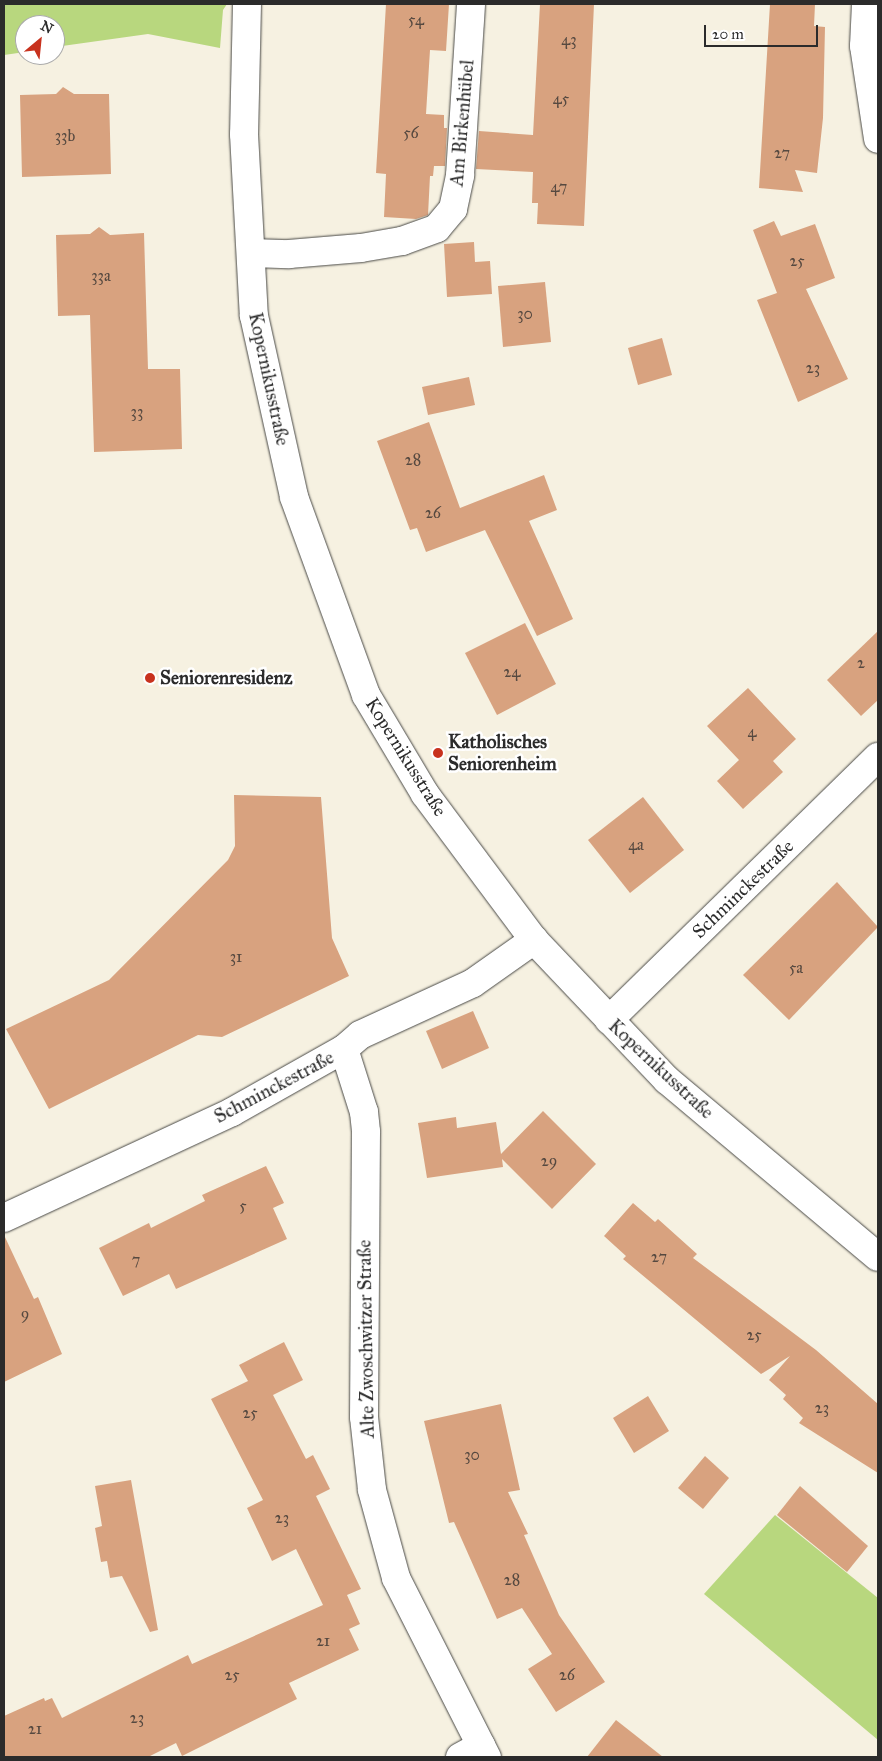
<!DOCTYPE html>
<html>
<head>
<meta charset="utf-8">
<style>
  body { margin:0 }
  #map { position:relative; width:882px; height:1761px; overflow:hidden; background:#f6f1e1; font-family:"IM FELL Great Primer",serif }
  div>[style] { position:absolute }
  .green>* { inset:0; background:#b8d77e }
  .building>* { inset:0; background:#d8a27f }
  .roads { filter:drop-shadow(0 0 1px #494946) drop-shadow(0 0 1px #494946) }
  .street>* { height:28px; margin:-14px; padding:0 14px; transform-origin:14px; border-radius:14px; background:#fff }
  .secondary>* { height:28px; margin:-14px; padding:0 14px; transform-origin:14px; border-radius:14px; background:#fff }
  .dots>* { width:14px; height:14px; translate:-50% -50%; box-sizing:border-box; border:2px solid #fff; border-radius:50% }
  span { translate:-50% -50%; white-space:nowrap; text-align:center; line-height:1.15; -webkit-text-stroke:5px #fff; paint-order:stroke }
  .number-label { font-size:16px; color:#564940 }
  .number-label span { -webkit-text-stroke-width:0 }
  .street-label { font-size:19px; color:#2b2b2b }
  .poi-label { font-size:19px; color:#2b2b2b; font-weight:700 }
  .left { translate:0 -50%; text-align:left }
  .frame { position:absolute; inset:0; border:5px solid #2b2b2b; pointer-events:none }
  .north { position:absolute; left:15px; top:15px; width:50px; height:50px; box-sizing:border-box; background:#fff; border:1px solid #aaa; border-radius:50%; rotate:28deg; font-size:14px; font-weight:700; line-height:20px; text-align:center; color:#2b2b2b }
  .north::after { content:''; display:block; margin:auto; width:18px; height:22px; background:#c8321e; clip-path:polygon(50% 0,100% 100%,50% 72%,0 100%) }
  .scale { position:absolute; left:704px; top:25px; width:114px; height:22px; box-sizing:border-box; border:2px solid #2b2b2b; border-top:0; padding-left:6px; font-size:15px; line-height:18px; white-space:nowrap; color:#2b2b2b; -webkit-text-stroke:4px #fff; paint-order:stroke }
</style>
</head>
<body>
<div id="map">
  <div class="green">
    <i style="clip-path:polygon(4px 4px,227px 4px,223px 10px,220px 48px,148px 34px,55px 47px,55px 25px,25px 25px,25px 52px,4px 55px)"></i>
    <i style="clip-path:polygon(775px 1515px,878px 1598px,878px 1740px,704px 1594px)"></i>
  </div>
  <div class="building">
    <i style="clip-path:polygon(386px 4px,449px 4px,446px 51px,430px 50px,426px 114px,444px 115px,444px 128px,447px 128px,445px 166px,434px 166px,433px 176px,430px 176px,428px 215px,416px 219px,384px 217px,386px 174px,376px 173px)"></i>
    <i style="clip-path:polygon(540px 4px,594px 4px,584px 226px,537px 224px,538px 203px,532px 203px,533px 172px,476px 169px,479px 131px,533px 135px)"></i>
    <i style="clip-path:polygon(770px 4px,815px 4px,814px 26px,825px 27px,823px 118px,817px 173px,795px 170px,803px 192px,759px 188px)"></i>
    <i style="clip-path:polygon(63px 87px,74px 94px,109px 94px,111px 174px,22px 177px,20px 95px,56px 94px)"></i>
    <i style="clip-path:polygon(774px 221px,781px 236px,815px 224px,835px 278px,806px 289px,848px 379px,798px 402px,757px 300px,777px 293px,753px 230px)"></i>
    <i style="clip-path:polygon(99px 227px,110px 235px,144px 233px,148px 369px,180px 369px,182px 449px,94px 452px,90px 315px,58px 316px,56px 235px,90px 234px)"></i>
    <i style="clip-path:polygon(474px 242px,475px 262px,490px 261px,492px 294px,447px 297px,444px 244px)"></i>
    <i style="clip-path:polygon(545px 282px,551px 342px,503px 347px,498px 286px)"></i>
    <i style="clip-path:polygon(662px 338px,672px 375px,638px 385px,628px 348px)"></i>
    <i style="clip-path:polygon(469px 377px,475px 405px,428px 415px,422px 387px)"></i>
    <i style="clip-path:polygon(429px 422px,460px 508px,544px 475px,557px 510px,529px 521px,573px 619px,537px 636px,485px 530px,426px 552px,417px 528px,410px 530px,377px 441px)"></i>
    <i style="clip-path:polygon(525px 623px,556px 684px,497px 715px,465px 653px)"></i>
    <i style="clip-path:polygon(878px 631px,878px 700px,861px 716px,827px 680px)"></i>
    <i style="clip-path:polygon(748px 688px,796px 739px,773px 761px,783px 772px,743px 809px,717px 781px,739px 760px,707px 726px)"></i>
    <i style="clip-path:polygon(234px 795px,321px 797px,332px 938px,349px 976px,222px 1037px,198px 1035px,49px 1109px,6px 1029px,109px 980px,228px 860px,235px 846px)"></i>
    <i style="clip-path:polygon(643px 797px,684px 850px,630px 893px,588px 840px)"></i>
    <i style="clip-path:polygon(837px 882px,878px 927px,789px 1020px,743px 975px)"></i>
    <i style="clip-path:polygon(473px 1011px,489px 1048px,442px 1069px,426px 1031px)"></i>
    <i style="clip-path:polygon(543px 1111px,596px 1164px,552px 1209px,502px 1159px,503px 1167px,427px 1178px,418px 1123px,456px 1117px,457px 1128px,496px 1122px,501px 1154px)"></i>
    <i style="clip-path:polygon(266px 1166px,284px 1203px,273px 1208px,287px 1239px,176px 1289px,169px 1274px,123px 1296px,99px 1248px,149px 1223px,151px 1228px,205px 1201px,202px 1195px)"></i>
    <i style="clip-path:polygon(633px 1203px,655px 1222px,658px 1219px,697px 1254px,693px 1258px,816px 1350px,878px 1404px,878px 1473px,799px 1423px,803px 1418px,783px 1399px,786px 1395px,769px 1380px,790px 1356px,761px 1374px,623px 1259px,626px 1256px,604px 1236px)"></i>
    <i style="clip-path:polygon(4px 1235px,34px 1299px,38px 1297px,62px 1354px,4px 1382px)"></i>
    <i style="clip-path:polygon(284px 1342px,303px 1380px,273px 1395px,306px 1459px,313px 1455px,330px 1489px,316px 1496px,361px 1589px,347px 1595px,360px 1624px,349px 1629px,359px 1650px,289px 1683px,297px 1699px,182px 1756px,176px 1743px,148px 1757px,4px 1757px,4px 1716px,44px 1698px,45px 1701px,52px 1698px,62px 1718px,188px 1655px,192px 1664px,323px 1605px,296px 1549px,272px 1561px,247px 1508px,263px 1500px,211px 1399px,248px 1381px,239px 1365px)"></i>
    <i style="clip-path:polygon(648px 1396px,669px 1431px,634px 1453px,613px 1418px)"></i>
    <i style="clip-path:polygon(501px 1404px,520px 1490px,508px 1492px,528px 1534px,524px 1535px,559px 1615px,605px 1682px,556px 1712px,528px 1669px,552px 1654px,522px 1608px,497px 1619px,454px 1522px,449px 1523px,424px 1421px)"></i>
    <i style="clip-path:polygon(705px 1456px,729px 1478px,703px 1509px,678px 1488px)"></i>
    <i style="clip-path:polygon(131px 1480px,158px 1630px,150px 1632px,122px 1576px,110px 1578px,107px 1561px,101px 1562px,95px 1528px,102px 1526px,95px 1486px)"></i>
    <i style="clip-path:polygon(800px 1486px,868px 1546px,847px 1572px,777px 1515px)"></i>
    <i style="clip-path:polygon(616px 1720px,663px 1757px,587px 1757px)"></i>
  </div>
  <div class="roads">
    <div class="street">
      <i style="left:866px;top:4px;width:42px;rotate:92.7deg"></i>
      <i style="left:864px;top:46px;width:94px;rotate:81.4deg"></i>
      <i style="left:251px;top:253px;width:38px;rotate:2deg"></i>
      <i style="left:289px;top:254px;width:72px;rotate:-4.8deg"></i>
      <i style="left:361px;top:248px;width:42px;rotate:-9.7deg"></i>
      <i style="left:402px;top:241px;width:37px;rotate:-20deg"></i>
      <i style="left:437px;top:228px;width:25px;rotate:-50deg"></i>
      <i style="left:453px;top:209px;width:35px;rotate:-78deg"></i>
      <i style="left:460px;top:175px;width:171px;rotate:-86.3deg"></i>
      <i style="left:609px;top:1020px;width:376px;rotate:-44.4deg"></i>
      <i style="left:344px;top:1049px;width:66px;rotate:72.4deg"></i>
      <i style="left:364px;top:1112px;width:20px;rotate:84deg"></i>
      <i style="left:366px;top:1132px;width:285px;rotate:90.4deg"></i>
      <i style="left:364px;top:1417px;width:73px;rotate:83.7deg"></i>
      <i style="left:372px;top:1490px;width:91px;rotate:74.7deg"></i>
      <i style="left:396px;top:1578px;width:201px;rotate:63.1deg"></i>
      <i style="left:4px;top:1218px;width:251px;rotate:-24.9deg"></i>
      <i style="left:232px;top:1112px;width:129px;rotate:-29.4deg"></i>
      <i style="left:344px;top:1049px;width:21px;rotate:-41deg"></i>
      <i style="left:360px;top:1035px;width:124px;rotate:-24.7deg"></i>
      <i style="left:473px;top:983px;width:75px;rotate:-35.2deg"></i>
      <i style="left:460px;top:1757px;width:24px;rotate:-28deg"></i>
    </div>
    <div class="secondary">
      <i style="left:247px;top:4px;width:130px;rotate:91.3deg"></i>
      <i style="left:244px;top:134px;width:182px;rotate:86.9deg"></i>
      <i style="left:254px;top:316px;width:185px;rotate:77.5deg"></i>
      <i style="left:294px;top:497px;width:211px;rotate:70deg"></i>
      <i style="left:366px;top:695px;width:115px;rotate:59.2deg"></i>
      <i style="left:425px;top:794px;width:182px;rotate:53.3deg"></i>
      <i style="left:534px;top:940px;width:193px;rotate:46.5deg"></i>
      <i style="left:667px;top:1080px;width:275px;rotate:40deg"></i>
    </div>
  </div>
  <div class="dots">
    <i style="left:150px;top:678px;background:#c8321e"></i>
    <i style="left:438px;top:753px;background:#c8321e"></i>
  </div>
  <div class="number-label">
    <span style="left:416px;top:20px">54</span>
    <span style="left:569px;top:40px">43</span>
    <span style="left:561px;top:99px">45</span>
    <span style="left:411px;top:133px">56</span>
    <span style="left:65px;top:136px">33b</span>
    <span style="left:782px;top:153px">27</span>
    <span style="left:559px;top:187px">47</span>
    <span style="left:797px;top:261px">25</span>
    <span style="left:101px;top:276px">33a</span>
    <span style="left:525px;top:314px">30</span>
    <span style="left:813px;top:368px">23</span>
    <span style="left:137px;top:412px">33</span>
    <span style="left:413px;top:460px">28</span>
    <span style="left:433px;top:513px">26</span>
    <span style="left:861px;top:663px">2</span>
    <span style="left:512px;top:672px">24</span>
    <span style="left:752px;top:732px">4</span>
    <span style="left:636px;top:845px">4a</span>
    <span style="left:236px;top:957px">31</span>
    <span style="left:796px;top:968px">5a</span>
    <span style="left:549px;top:1161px">29</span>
    <span style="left:243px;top:1206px">5</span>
    <span style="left:659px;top:1257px">27</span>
    <span style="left:136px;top:1260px">7</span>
    <span style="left:25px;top:1314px">9</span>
    <span style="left:754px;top:1335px">25</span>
    <span style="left:822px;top:1408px">23</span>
    <span style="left:250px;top:1413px">25</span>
    <span style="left:472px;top:1455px">30</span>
    <span style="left:282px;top:1518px">23</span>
    <span style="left:512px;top:1580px">28</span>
    <span style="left:323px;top:1641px">21</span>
    <span style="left:232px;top:1675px">25</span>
    <span style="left:567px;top:1675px">26</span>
    <span style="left:137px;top:1718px">23</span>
    <span style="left:35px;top:1729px">21</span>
  </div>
  <div class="street-label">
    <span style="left:462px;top:123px;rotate:-85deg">Am Birkenhübel</span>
    <span style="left:269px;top:379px;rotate:78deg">Kopernikusstraße</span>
    <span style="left:406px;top:757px;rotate:58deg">Kopernikusstraße</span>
    <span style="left:743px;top:889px;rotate:-44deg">Schminckestraße</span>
    <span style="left:661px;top:1069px;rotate:43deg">Kopernikusstraße</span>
    <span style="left:274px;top:1087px;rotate:-28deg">Schminckestraße</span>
    <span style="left:366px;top:1339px;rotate:-91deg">Alte Zwoschwitzer Straße</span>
  </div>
  <div class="poi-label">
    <span class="left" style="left:160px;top:678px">Seniorenresidenz</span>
    <span class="left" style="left:448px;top:753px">Katholisches<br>Seniorenheim</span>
  </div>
  <div class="frame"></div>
  <div class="north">N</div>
  <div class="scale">20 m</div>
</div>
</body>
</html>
